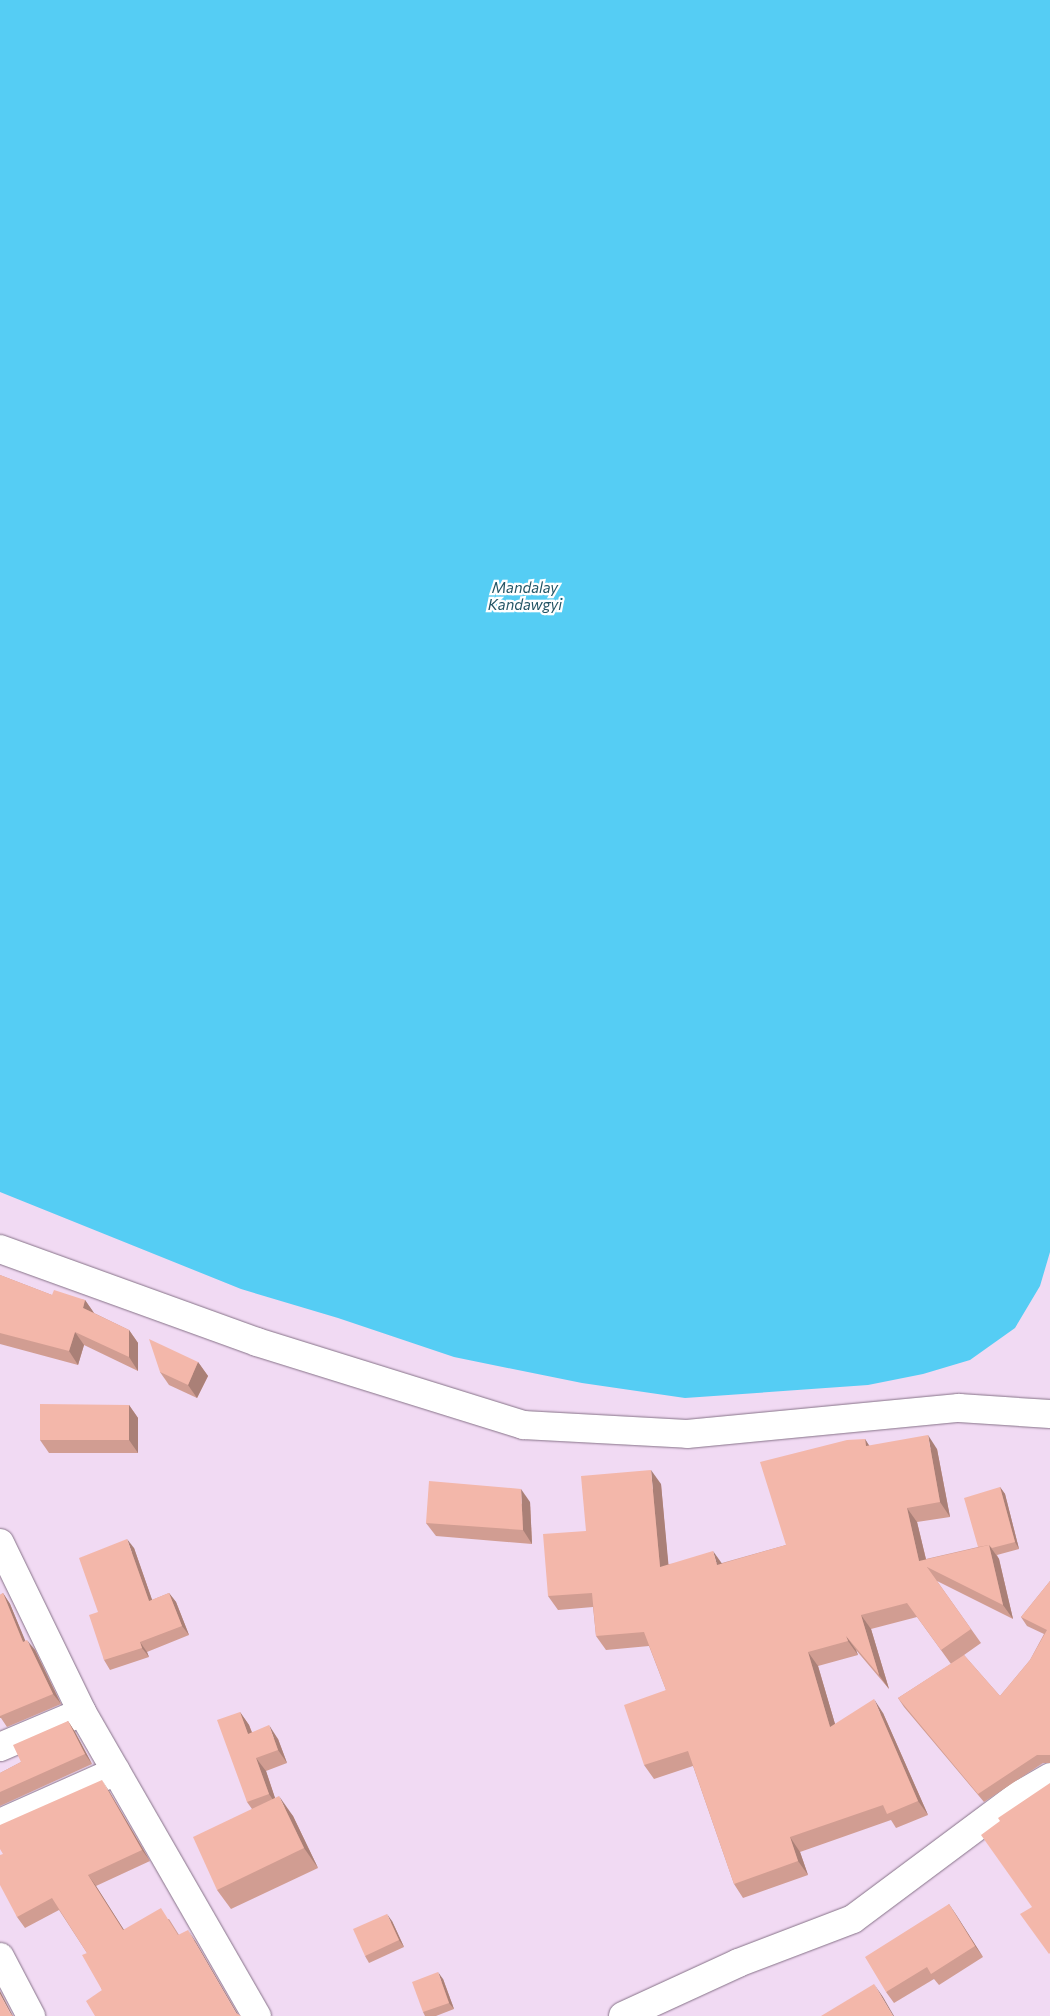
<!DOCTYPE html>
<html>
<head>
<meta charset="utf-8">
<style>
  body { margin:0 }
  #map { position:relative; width:1050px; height:2016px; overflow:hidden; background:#f1daf3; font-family:Commissioner,sans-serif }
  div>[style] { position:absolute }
  .water>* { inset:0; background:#55cdf4 }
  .roads { filter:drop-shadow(0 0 1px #867288) drop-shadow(0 0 1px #867288) }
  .street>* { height:28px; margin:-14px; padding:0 14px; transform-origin:14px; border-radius:14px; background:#fff }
  .wall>* { inset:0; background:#d19d92 }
  .shaded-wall>* { inset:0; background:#aa8077 }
  .building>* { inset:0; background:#f3b7aa }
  span { translate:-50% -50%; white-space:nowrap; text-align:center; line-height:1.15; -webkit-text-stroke:4.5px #fff; paint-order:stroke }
  .water-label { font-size:15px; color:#235565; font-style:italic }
</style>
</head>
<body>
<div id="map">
  <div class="water">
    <i style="clip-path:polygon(0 0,1050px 0,1050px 1252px,1040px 1286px,1015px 1328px,970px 1360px,923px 1374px,868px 1385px,685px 1398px,582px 1383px,454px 1357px,338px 1318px,241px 1289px,0 1192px)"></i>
  </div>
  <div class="roads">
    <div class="street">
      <i style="left:0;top:1249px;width:273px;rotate:19.9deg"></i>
      <i style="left:257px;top:1342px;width:279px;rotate:17.3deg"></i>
      <i style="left:523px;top:1425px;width:164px;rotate:3.1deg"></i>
      <i style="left:687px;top:1434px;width:273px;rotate:-5.5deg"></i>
      <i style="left:959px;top:1408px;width:91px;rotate:3.8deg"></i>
      <i style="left:0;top:1543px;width:188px;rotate:64.1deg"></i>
      <i style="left:0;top:1747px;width:89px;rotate:-23.1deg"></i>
      <i style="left:82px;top:1712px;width:351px;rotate:60.1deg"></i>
      <i style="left:0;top:1823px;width:127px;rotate:-24.1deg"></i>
      <i style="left:0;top:1957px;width:67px;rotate:62.3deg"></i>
      <i style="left:623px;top:2016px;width:127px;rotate:-24.7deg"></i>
      <i style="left:738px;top:1963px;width:123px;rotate:-20.9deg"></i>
      <i style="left:853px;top:1919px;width:209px;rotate:-36.7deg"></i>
      <i style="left:1021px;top:1794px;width:34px;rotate:-30deg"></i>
    </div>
  </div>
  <div class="wall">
    <i style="clip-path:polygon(0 1275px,52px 1295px,85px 1300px,94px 1313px,129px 1330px,138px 1343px,138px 1371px,84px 1345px,78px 1365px,0 1344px)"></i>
    <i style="clip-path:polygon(198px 1362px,208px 1376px,197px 1398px,169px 1385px,160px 1372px)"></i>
    <i style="clip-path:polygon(129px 1405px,138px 1418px,138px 1453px,49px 1453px,40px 1440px)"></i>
    <i style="clip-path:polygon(865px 1439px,869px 1446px,937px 1449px,950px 1517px,917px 1522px,926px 1559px,978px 1547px,1000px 1487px,1005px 1494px,1019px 1549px,997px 1555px,999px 1559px,1013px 1619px,937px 1581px,981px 1643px,964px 1655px,1000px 1696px,1030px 1660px,1044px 1634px,1027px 1626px,1021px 1617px,1050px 1581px,1050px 1763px,1043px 1763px,984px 1802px,904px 1707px,898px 1698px,951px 1664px,917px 1617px,871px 1629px,889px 1689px,856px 1650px,858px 1655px,818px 1666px,835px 1724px,883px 1713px,928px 1815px,896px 1828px,891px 1820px,800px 1852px,808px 1875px,743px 1898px,734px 1884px,693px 1766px,654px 1779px,644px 1765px,666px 1690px,649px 1646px,606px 1650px,596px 1636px,593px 1607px,558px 1610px,548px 1596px,586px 1531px,661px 1484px,668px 1564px,722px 1563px,786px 1545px)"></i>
    <i style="clip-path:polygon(530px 1502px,532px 1544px,436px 1536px,426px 1523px)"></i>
    <i style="clip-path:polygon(134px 1548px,152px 1600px,169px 1593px,176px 1602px,189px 1635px,147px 1652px,149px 1657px,110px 1670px,104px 1660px,98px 1612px)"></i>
    <i style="clip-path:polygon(3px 1593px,10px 1604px,25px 1641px,35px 1650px,61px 1704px,7px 1727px,1px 1718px,0 1718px,0 1595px)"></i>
    <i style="clip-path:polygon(240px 1712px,249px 1725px,252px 1732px,278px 1739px,287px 1763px,266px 1771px,275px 1798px,293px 1816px,318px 1868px,231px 1909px,217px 1890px,252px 1809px,247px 1802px)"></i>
    <i style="clip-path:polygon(68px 1721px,75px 1732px,92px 1764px,0 1806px,0 1773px,21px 1762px)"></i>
    <i style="clip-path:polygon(109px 1791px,150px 1861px,96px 1886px,124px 1930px,169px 1919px,179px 1935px,196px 1942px,102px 1990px,87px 1953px,59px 1910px,25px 1928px,17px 1917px,3px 1854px)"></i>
    <i style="clip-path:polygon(949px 1904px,983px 1957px,939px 1985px,934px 1979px,894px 2003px,886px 1992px)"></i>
    <i style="clip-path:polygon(392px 1921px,404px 1947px,369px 1963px,365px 1956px)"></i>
    <i style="clip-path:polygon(443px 1979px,454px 2009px,436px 2016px,425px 2016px,423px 2012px)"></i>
  </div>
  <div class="shaded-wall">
    <i style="clip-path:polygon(85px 1300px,94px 1313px,83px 1308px)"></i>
    <i style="clip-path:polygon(129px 1330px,138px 1343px,138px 1371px,129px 1357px)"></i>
    <i style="clip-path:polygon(75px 1332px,84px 1345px,78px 1365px,69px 1351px)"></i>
    <i style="clip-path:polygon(198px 1362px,208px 1376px,197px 1398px,188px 1385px)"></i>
    <i style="clip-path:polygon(129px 1405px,138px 1418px,138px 1453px,129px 1440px)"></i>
    <i style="clip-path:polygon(928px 1435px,937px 1449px,950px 1517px,940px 1502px)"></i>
    <i style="clip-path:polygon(865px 1439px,874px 1453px,866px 1446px)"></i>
    <i style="clip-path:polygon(651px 1470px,661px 1484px,670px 1581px,660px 1567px)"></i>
    <i style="clip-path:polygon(1000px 1487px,1005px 1494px,1019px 1549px,1015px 1542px)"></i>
    <i style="clip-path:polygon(521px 1489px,530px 1502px,532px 1544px,523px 1530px)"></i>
    <i style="clip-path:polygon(907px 1508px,917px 1522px,928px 1568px,919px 1561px)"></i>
    <i style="clip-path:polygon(127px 1539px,134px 1548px,156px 1611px,149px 1601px)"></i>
    <i style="clip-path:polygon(989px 1545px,999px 1559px,1013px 1619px,1003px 1605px)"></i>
    <i style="clip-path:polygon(713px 1551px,723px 1565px,717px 1565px)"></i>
    <i style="clip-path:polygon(3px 1593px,10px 1604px,30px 1652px,23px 1642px)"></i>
    <i style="clip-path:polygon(169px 1593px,176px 1602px,189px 1635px,182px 1626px)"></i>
    <i style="clip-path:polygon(861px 1615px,871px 1629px,889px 1689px,879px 1675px)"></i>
    <i style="clip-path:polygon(846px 1636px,856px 1650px,858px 1655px,848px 1641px)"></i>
    <i style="clip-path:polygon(27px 1640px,35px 1650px,61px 1704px,53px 1694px)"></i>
    <i style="clip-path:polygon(140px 1642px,147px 1652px,149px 1657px,142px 1648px)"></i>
    <i style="clip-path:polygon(808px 1652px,818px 1666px,840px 1741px,830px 1727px)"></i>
    <i style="clip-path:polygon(874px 1699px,883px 1713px,928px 1815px,918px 1801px)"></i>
    <i style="clip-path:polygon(240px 1712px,249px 1725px,257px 1747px,248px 1734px)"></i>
    <i style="clip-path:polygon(68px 1721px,75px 1732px,92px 1764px,85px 1754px)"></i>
    <i style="clip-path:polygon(269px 1725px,278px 1739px,287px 1763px,278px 1750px)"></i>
    <i style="clip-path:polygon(256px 1758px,266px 1771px,278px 1807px,269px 1794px)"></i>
    <i style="clip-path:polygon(102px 1780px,109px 1791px,150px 1861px,142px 1850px)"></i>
    <i style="clip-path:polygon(279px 1796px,293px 1816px,318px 1868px,304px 1848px)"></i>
    <i style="clip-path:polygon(790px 1837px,800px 1852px,808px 1875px,798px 1861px)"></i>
    <i style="clip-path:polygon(88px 1875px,96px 1886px,131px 1941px,123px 1930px)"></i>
    <i style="clip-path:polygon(949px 1904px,957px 1916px,983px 1957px,975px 1946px)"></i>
    <i style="clip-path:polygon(387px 1914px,392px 1921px,404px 1947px,399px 1940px)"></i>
    <i style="clip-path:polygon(188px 1930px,196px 1942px,239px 2016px,238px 2016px)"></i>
    <i style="clip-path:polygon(438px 1972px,443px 1979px,454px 2009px,449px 2003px)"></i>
    <i style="clip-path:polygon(874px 1984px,883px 1997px,894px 2016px,893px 2016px)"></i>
    <i style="clip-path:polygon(0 1991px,13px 2016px,12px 2016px,0 1994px)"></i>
  </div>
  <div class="building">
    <i style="clip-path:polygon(0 1275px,52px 1295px,54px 1290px,85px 1300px,83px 1308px,129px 1330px,129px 1357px,75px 1332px,69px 1351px,0 1333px)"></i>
    <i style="clip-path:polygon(149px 1339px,198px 1362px,188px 1385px,160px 1372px)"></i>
    <i style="clip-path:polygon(40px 1404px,129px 1405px,129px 1440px,40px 1440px)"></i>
    <i style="clip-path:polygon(928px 1435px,940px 1502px,907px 1508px,919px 1561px,989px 1545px,1003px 1605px,927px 1567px,971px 1629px,941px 1650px,907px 1603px,861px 1615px,879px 1675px,846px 1636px,848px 1641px,808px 1652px,830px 1727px,874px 1699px,918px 1801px,887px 1814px,883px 1805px,790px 1837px,798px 1861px,734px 1884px,688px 1751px,644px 1765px,624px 1705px,666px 1690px,644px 1632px,596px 1636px,592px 1593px,548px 1596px,543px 1534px,586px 1531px,581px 1476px,651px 1470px,660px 1567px,713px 1551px,717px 1565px,786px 1545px,760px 1462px,847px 1440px,865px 1439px,866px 1446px)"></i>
    <i style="clip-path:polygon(429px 1481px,521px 1489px,523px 1530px,426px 1523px)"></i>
    <i style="clip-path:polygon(1000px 1487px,1015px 1542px,992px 1548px,989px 1545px,978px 1547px,964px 1498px)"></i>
    <i style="clip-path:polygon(127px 1539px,149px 1601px,169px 1593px,182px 1626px,140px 1642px,142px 1648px,104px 1660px,89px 1615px,98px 1612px,79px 1558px)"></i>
    <i style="clip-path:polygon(1050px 1581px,1050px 1755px,1037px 1755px,978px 1794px,898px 1698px,964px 1655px,1000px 1696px,1030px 1660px,1047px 1630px,1021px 1617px)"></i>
    <i style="clip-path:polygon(3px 1593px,23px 1642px,27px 1640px,53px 1694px,0 1716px,0 1595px)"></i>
    <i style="clip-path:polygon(240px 1712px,248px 1734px,269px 1725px,278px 1750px,256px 1758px,269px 1794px,247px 1802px,217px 1720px)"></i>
    <i style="clip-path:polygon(68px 1721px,85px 1754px,0 1792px,0 1773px,21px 1762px,13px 1745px)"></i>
    <i style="clip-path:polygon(102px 1780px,142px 1850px,88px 1875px,123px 1930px,161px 1908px,178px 1935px,188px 1930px,236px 2013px,241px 2016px,95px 2016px,86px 2001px,102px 1990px,82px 1955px,87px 1953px,52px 1898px,17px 1917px,0 1885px,0 1855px,3px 1854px,0 1849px,0 1825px)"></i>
    <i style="clip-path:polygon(1050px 1783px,1050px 1953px,1049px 1954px,1020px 1914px,1032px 1907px,981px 1835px,1000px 1821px,998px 1818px)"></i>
    <i style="clip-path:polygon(279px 1796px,304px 1848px,217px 1890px,193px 1837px)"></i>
    <i style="clip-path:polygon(949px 1904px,975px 1946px,931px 1974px,927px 1967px,886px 1992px,865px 1957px)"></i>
    <i style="clip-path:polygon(387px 1914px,399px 1940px,365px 1956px,353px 1929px)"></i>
    <i style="clip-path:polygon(438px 1972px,449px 2003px,423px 2012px,412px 1982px)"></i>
    <i style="clip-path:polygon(874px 1984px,893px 2016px,821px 2016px)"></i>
    <i style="clip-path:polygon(0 1994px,10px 2013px,13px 2016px,0 2016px)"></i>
  </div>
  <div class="water-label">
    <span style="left:525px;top:596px">Mandalay<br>Kandawgyi</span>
  </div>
</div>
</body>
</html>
